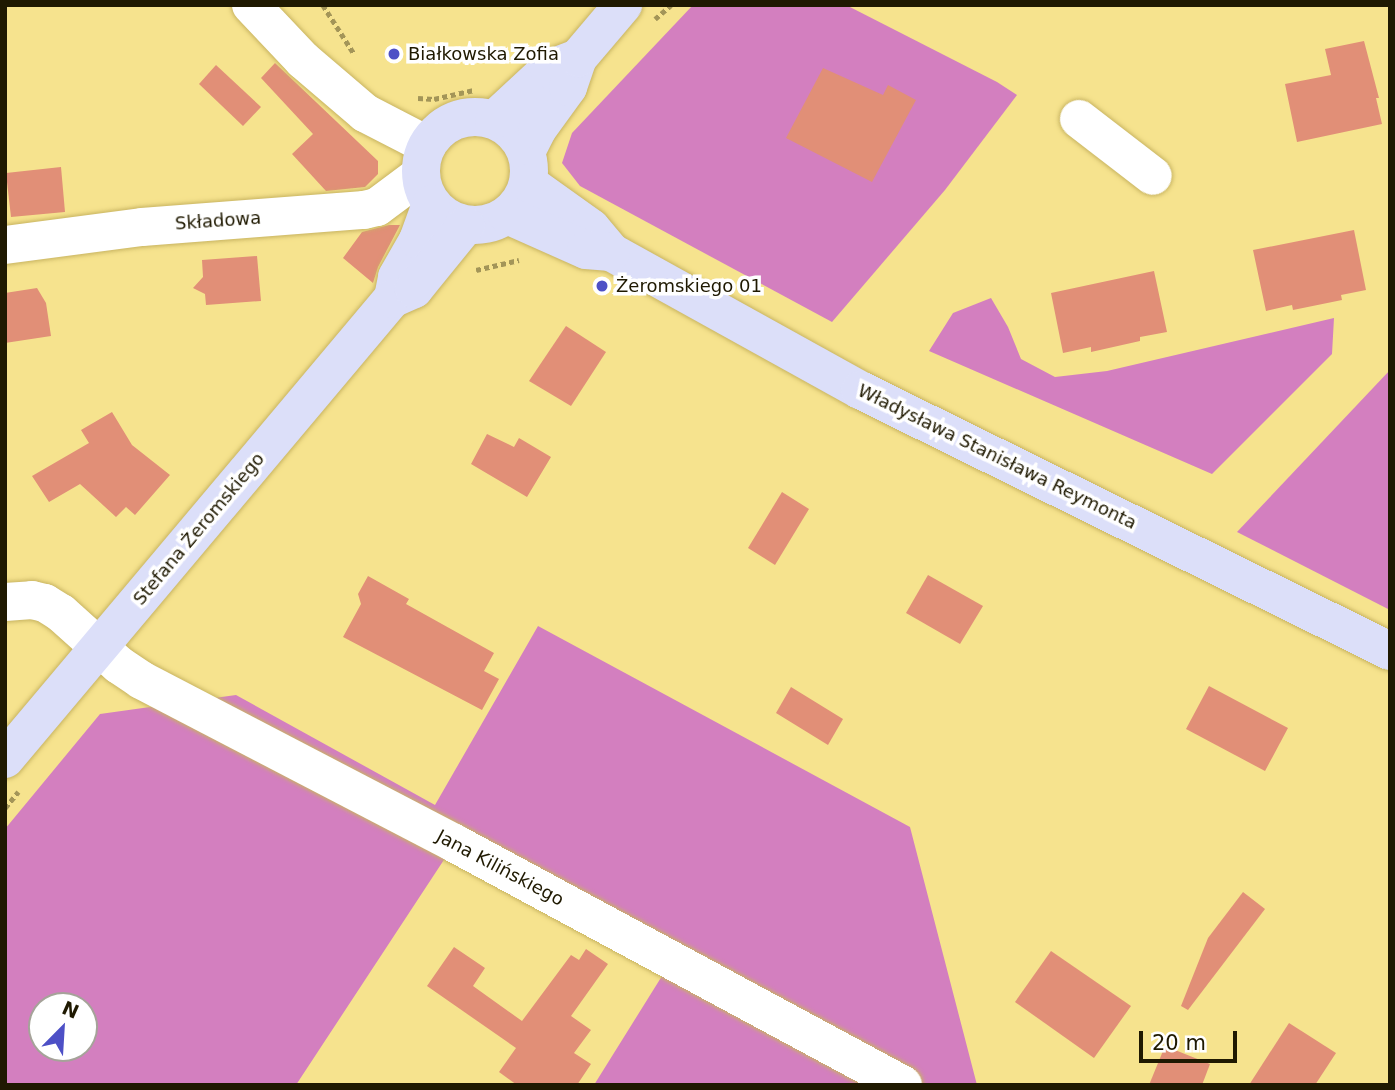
<!DOCTYPE html>
<html>
<head>
<meta charset="utf-8">
<style>
  body { margin:0 }
  #map { position:relative; width:1395px; height:1090px; overflow:hidden; background:#f6e38e; font-family:"DejaVu Sans",sans-serif }
  div>[style] { position:absolute }
  .forest>* { inset:0; background:#d37fbf }
  .building>* { inset:0; background:#e18f77 }
  .path>* { height:4.5px; margin-top:-2.25px; transform-origin:0; background:repeating-linear-gradient(90deg,#a39558 0 5px,transparent 0 8.5px) }
  .roads { filter:drop-shadow(0 0 2px #c8b461) drop-shadow(0 0 2px #c8b461) }
  .street>* { height:38px; margin:-19px; padding:0 19px; transform-origin:19px; border-radius:19px; background:#fff }
  .secondary>* { height:38px; margin:-19px; padding:0 19px; transform-origin:19px; border-radius:19px; background:#dcdff9 }
  .secondary>.ring { margin:-19px; padding:0; box-sizing:content-box; background:none; border:38px solid #dcdff9; border-radius:50% }
  .dots>* { width:19px; height:19px; translate:-50% -50%; box-sizing:border-box; border:4px solid #fff; border-radius:50% }
  span { translate:-50% -50%; white-space:nowrap; text-align:center; line-height:1.15; -webkit-text-stroke:7px #fff; paint-order:stroke }
  .poi-label { font-size:18px; color:#1f1901 }
  .left { translate:0 -50%; text-align:left }
  .street-label { font-size:18px; color:#1f1901 }
  .frame { position:absolute; inset:0; border:7px solid #1f1901; pointer-events:none }
  .north { position:absolute; left:28px; top:992px; width:70px; height:70px; box-sizing:border-box; background:#fff; border:2px solid #a5a399; border-radius:50%; rotate:24deg; font-size:19px; font-weight:700; line-height:28px; text-align:center; color:#1f1901 }
  .north::after { content:''; display:block; margin:auto; width:24px; height:32px; background:#4d50c6; clip-path:polygon(50% 0,100% 100%,50% 72%,0 100%) }
  .scale { position:absolute; left:1139px; top:1031px; width:98px; height:32px; box-sizing:border-box; border:4px solid #1f1901; border-top:0; padding-left:9px; font-size:21px; line-height:24px; white-space:nowrap; color:#1f1901; -webkit-text-stroke:5px #fff; paint-order:stroke }
</style>
</head>
<body>
<div id="map">
  <div class="forest">
    <i style="clip-path:polygon(693px 5px,846px 5px,997px 82px,1017px 95px,945px 190px,832px 322px,580px 186px,562px 163px,572px 133px)"></i>
    <i style="clip-path:polygon(991px 298px,1008px 327px,1021px 359px,1055px 377px,1107px 371px,1334px 318px,1332px 354px,1212px 474px,929px 351px,953px 313px)"></i>
    <i style="clip-path:polygon(1390px 370px,1390px 610px,1237px 532px)"></i>
    <i style="clip-path:polygon(evenodd,538px 626px,910px 827px,977px 1085px,594px 1085px,672px 960px,455px 843px,296px 1085px,5px 1085px,5px 829px,100px 714px,236px 695px,435px 805px,538px 626px,42px 1006px,84px 1006px,84px 1048px,42px 1048px,42px 1006px)"></i>
  </div>
  <div class="building">
    <i style="clip-path:polygon(1364px 41px,1379px 98px,1376px 98px,1382px 124px,1297px 142px,1285px 84px,1331px 75px,1325px 49px)"></i>
    <i style="clip-path:polygon(275px 63px,378px 161px,378px 174px,365px 187px,326px 191px,292px 154px,313px 134px,261px 78px)"></i>
    <i style="clip-path:polygon(216px 65px,261px 107px,243px 126px,199px 84px)"></i>
    <i style="clip-path:polygon(823px 68px,883px 95px,888px 85px,916px 100px,872px 182px,786px 138px)"></i>
    <i style="clip-path:polygon(61px 167px,65px 212px,11px 217px,6px 173px)"></i>
    <i style="clip-path:polygon(389px 225px,400px 225px,378px 267px,373px 283px,343px 258px,362px 232px)"></i>
    <i style="clip-path:polygon(1354px 230px,1366px 290px,1341px 295px,1342px 300px,1293px 310px,1292px 305px,1266px 311px,1253px 250px)"></i>
    <i style="clip-path:polygon(257px 256px,261px 301px,206px 305px,205px 294px,193px 288px,203px 277px,202px 260px)"></i>
    <i style="clip-path:polygon(1154px 271px,1167px 332px,1140px 337px,1140px 341px,1091px 352px,1091px 347px,1063px 353px,1051px 293px)"></i>
    <i style="clip-path:polygon(37px 288px,46px 303px,51px 336px,5px 343px,5px 293px)"></i>
    <i style="clip-path:polygon(566px 326px,606px 352px,571px 406px,529px 381px)"></i>
    <i style="clip-path:polygon(112px 412px,132px 445px,170px 475px,135px 515px,126px 507px,116px 517px,80px 484px,49px 502px,32px 476px,89px 443px,81px 430px)"></i>
    <i style="clip-path:polygon(487px 434px,514px 447px,519px 438px,551px 457px,527px 497px,471px 464px)"></i>
    <i style="clip-path:polygon(782px 492px,809px 509px,775px 565px,748px 548px)"></i>
    <i style="clip-path:polygon(928px 575px,983px 606px,960px 644px,906px 613px)"></i>
    <i style="clip-path:polygon(368px 576px,409px 599px,406px 604px,494px 653px,484px 671px,499px 679px,482px 710px,343px 637px,361px 604px,358px 594px)"></i>
    <i style="clip-path:polygon(1209px 686px,1288px 728px,1265px 771px,1186px 729px)"></i>
    <i style="clip-path:polygon(791px 687px,843px 719px,828px 745px,776px 713px)"></i>
    <i style="clip-path:polygon(1243px 892px,1265px 909px,1188px 1010px,1181px 1006px,1208px 938px)"></i>
    <i style="clip-path:polygon(454px 947px,485px 968px,473px 986px,522px 1021px,571px 955px,579px 960px,586px 949px,608px 964px,571px 1016px,591px 1030px,574px 1053px,591px 1064px,577px 1085px,517px 1085px,499px 1072px,516px 1048px,427px 986px)"></i>
    <i style="clip-path:polygon(1051px 951px,1131px 1006px,1094px 1058px,1015px 1002px)"></i>
    <i style="clip-path:polygon(1289px 1023px,1336px 1053px,1315px 1085px,1249px 1085px)"></i>
    <i style="clip-path:polygon(1165px 1046px,1210px 1064px,1202px 1085px,1149px 1085px)"></i>
  </div>
  <div class="path">
    <i style="left:323px;top:5px;width:59px;rotate:57.4deg"></i>
    <i style="left:655px;top:19px;width:21px;rotate:-41deg"></i>
    <i style="left:418px;top:98px;width:16px;rotate:4deg"></i>
    <i style="left:434px;top:99px;width:41px;rotate:-12.7deg"></i>
    <i style="left:476px;top:270px;width:44px;rotate:-13.1deg"></i>
    <i style="left:5px;top:808px;width:21px;rotate:-51deg"></i>
  </div>
  <div class="roads">
    <div class="street">
      <i style="left:251px;top:5px;width:76px;rotate:46.6deg"></i>
      <i style="left:303px;top:60px;width:82px;rotate:40.5deg"></i>
      <i style="left:365px;top:113px;width:70px;rotate:27.3deg"></i>
      <i style="left:1079px;top:119px;width:93px;rotate:37.6deg"></i>
      <i style="left:5px;top:245px;width:138px;rotate:-7.5deg"></i>
      <i style="left:142px;top:227px;width:223px;rotate:-4.4deg"></i>
      <i style="left:364px;top:210px;width:13px;rotate:-13deg"></i>
      <i style="left:377px;top:207px;width:54px;rotate:-36.7deg"></i>
      <i style="left:5px;top:602px;width:27px;rotate:-4deg"></i>
      <i style="left:32px;top:600px;width:13px;rotate:13deg"></i>
      <i style="left:45px;top:603px;width:19px;rotate:32deg"></i>
      <i style="left:61px;top:613px;width:78px;rotate:41.9deg"></i>
      <i style="left:119px;top:665px;width:27px;rotate:34deg"></i>
      <i style="left:141px;top:680px;width:353px;rotate:27.5deg"></i>
      <i style="left:454px;top:843px;width:510px;rotate:28.32deg"></i>
    </div>
    <div class="secondary">
      <i class="ring" style="left:421px;top:117px;width:70px;height:70px"></i>
      <i style="left:494px;top:120px;width:75px;rotate:-42.8deg"></i>
      <i style="left:549px;top:69px;width:31px;rotate:-21deg"></i>
      <i style="left:526px;top:152px;width:25px;rotate:-63deg"></i>
      <i style="left:537px;top:130px;width:53px;rotate:-54.2deg"></i>
      <i style="left:568px;top:87px;width:31px;rotate:-71deg"></i>
      <i style="left:578px;top:58px;width:70px;rotate:-49.7deg"></i>
      <i style="left:528px;top:183px;width:77px;rotate:35.5deg"></i>
      <i style="left:591px;top:228px;width:31px;rotate:50deg"></i>
      <i style="left:611px;top:252px;width:285px;rotate:29deg"></i>
      <i style="left:860px;top:390px;width:591px;rotate:26.22deg"></i>
      <i style="left:507px;top:215px;width:86px;rotate:23.9deg"></i>
      <i style="left:586px;top:250px;width:25px;rotate:5deg"></i>
      <i style="left:394px;top:293px;width:16px;rotate:-79deg"></i>
      <i style="left:397px;top:277px;width:43px;rotate:-60.4deg"></i>
      <i style="left:418px;top:240px;width:38px;rotate:-70deg"></i>
      <i style="left:5px;top:759px;width:601px;rotate:-49.93deg"></i>
      <i style="left:392px;top:299px;width:24px;rotate:-24deg"></i>
      <i style="left:414px;top:289px;width:82px;rotate:-50.9deg"></i>
    </div>
  </div>
  <div class="dots">
    <i style="left:394px;top:54px;background:#4d50c6"></i>
    <i style="left:602px;top:286px;background:#4d50c6"></i>
  </div>
  <div class="poi-label">
    <span class="left" style="left:408px;top:54px">Białkowska Zofia</span>
    <span class="left" style="left:616px;top:286px">Żeromskiego 01</span>
  </div>
  <div class="street-label">
    <span style="left:218px;top:221px;rotate:-4deg">Składowa</span>
    <span style="left:997px;top:457px;rotate:26deg">Władysława Stanisława Reymonta</span>
    <span style="left:199px;top:529px;rotate:-50deg">Stefana Żeromskiego</span>
    <span style="left:500px;top:868px;rotate:28deg">Jana Kilińskiego</span>
  </div>
  <div class="frame"></div>
  <div class="north">N</div>
  <div class="scale">20 m</div>
</div>
</body>
</html>
